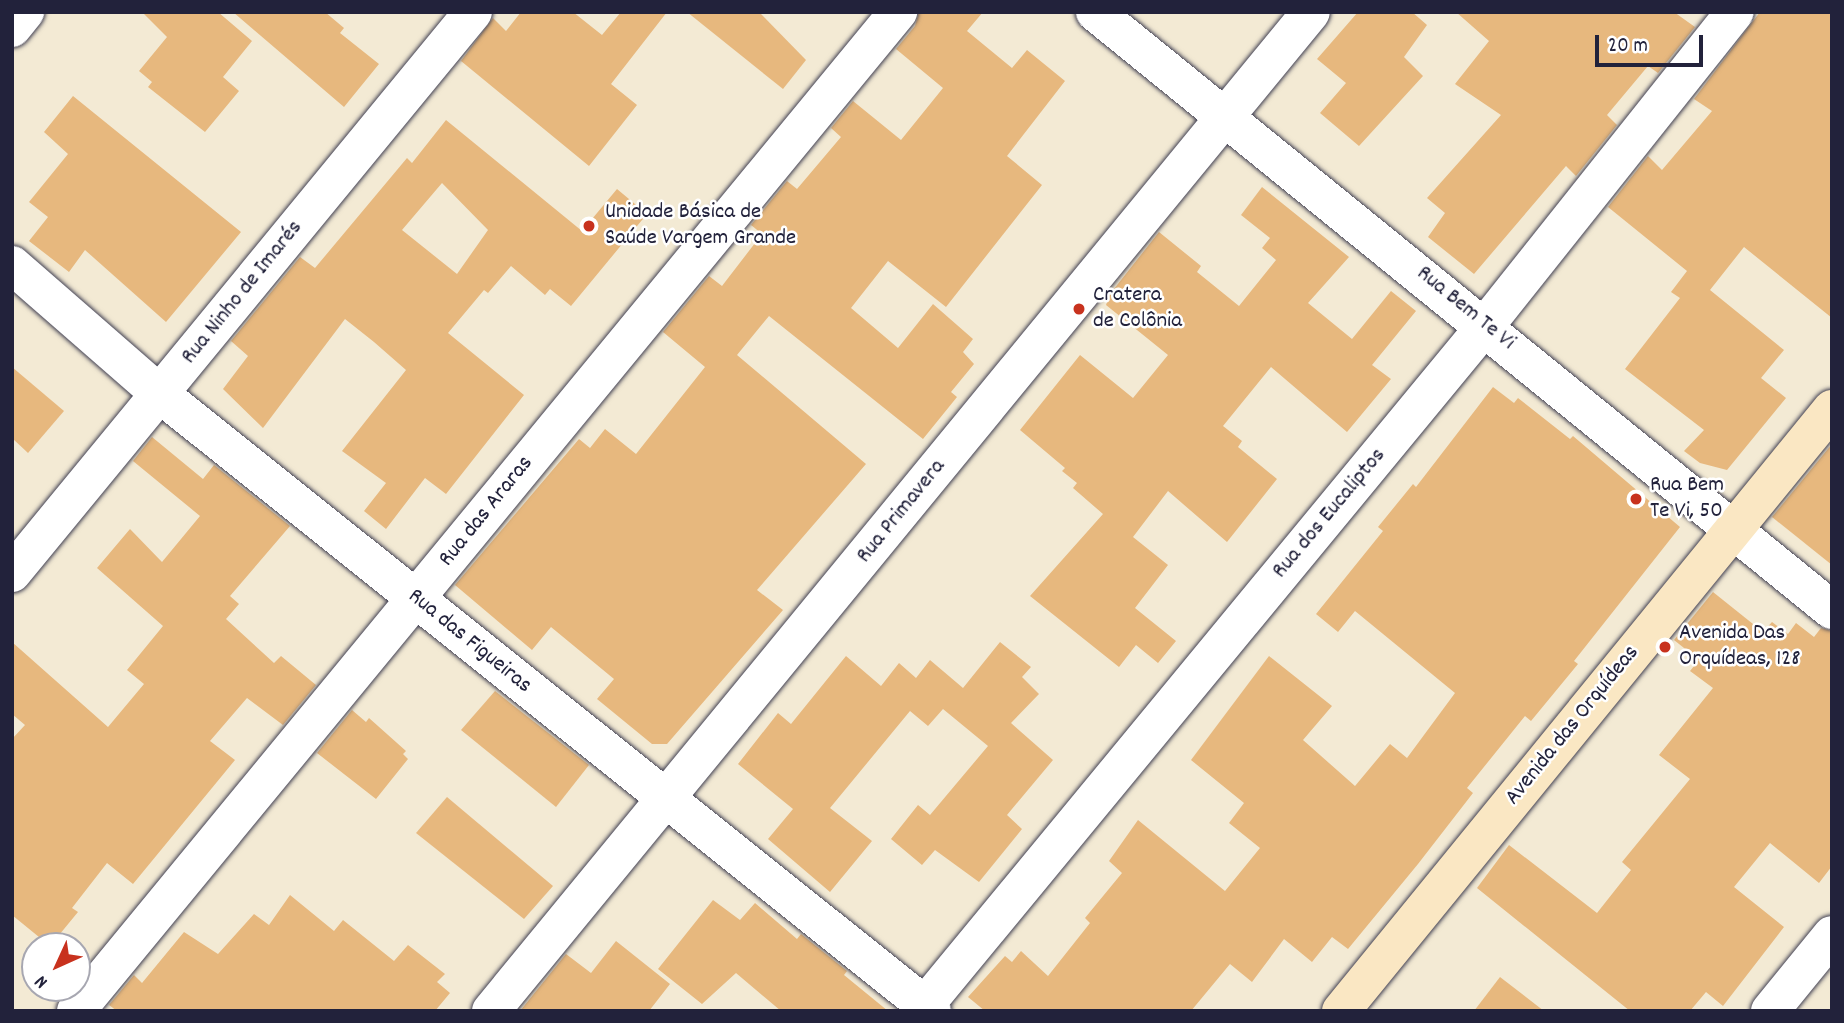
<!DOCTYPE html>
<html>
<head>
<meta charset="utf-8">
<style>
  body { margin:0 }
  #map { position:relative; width:1844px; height:1023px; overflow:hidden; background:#f3ead4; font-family:Dekko,sans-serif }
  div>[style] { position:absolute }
  .building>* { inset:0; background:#e7b87e }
  .roads { filter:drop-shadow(0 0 2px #414052) drop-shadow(0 0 2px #414052) }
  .street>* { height:38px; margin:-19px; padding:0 19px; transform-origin:19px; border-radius:19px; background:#fff }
  .secondary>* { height:38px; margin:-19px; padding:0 19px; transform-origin:19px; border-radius:19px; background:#fae7c3 }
  .dots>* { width:19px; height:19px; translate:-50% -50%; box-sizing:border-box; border:4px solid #fff; border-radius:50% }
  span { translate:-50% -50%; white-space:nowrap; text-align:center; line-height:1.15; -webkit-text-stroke:5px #fff; paint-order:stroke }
  .poi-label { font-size:23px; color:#22223b }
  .left { translate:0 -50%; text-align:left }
  .street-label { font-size:23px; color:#22223b }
  .frame { position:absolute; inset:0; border:14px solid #22223b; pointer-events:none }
  .north { position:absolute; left:21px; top:932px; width:70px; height:70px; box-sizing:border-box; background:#fff; border:2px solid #a7a7b1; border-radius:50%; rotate:225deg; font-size:19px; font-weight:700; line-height:28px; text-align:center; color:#22223b }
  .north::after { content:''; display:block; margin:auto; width:24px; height:32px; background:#c8321e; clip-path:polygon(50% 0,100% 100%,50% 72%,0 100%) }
  .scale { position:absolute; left:1595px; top:35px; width:108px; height:32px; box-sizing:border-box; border:4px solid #22223b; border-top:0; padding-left:9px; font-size:21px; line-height:24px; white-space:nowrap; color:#22223b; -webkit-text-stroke:5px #fff; paint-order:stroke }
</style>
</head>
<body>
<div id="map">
  <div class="building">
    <i style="clip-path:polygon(142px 12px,218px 12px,252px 41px,223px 77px,239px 91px,205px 132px,148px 87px,152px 82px,139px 71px,167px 37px)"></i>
    <i style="clip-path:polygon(233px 12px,325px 12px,344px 28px,340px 33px,379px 64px,344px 107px)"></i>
    <i style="clip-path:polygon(521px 12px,573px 12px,602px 35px,621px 12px,667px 12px,611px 84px,637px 105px,589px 166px,461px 61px,493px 18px,506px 31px)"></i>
    <i style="clip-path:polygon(687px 12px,759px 12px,806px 60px,783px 89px)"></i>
    <i style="clip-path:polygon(919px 12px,983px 12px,967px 31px,1012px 68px,1027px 50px,1065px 81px,1007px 156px,1042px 185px,946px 307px,888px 261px,851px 308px,898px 348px,933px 304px,973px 339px,963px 352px,974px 364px,951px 392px,957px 397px,923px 439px,769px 316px,737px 355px,866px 464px,757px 590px,783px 610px,667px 744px,652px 744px,597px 699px,614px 679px,551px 627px,532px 650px,455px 585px,579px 439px,590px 448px,605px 429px,636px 454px,705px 367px,663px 332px,709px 276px,722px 286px,762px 234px,751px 225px,787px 181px,797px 189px,841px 137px,831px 128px,853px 101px,901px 140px,943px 88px,896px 49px,915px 26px)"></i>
    <i style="clip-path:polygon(1358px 12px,1412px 12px,1427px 25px,1404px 57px,1423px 76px,1359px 146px,1320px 113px,1346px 83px,1317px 59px)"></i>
    <i style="clip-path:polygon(1456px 12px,1674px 12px,1695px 27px,1658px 73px,1648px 66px,1607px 115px,1617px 125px,1576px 176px,1566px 166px,1474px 274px,1428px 237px,1445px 213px,1427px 198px,1501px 115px,1455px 84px,1489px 41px)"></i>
    <i style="clip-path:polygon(1760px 12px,1832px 12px,1832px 318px,1744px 247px,1710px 290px,1784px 350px,1761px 378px,1786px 398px,1727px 470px,1700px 463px,1684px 451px,1704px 430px,1625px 369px,1680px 298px,1671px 292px,1687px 271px,1608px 207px,1648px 156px,1662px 170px,1712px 111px,1694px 99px)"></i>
    <i style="clip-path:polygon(73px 96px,241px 232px,166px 322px,85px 250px,69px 272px,29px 241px,48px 217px,29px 202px,68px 154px,44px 132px)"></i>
    <i style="clip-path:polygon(evenodd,446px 120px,582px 231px,617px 189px,647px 214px,571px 306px,550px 289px,545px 295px,511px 266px,488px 293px,484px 290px,448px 333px,524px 395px,446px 494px,425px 478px,386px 529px,364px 511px,386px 483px,342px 451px,406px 370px,374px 342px,345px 319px,263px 428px,223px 389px,248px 356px,231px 341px,300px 257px,315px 268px,407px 158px,412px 163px,446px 120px,442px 183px,488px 230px,457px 274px,402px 230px,442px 183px)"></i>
    <i style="clip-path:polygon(1262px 187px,1349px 257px,1308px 303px,1352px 339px,1391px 291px,1416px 311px,1372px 365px,1391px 379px,1347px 432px,1271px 367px,1223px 426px,1242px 441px,1238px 447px,1277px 479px,1227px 542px,1168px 491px,1133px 537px,1168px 565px,1135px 608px,1176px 641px,1158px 663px,1136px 645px,1119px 667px,1030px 596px,1103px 514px,1073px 488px,1077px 483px,1062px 471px,1065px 468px,1020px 430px,1080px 355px,1133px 398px,1168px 355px,1106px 305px,1110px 294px,1159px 232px,1201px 266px,1197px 272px,1239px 306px,1276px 260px,1262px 248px,1270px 238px,1241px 215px)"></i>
    <i style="clip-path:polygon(12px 367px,64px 411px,28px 453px,12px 438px)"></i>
    <i style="clip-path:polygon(1493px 387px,1514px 403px,1518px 398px,1570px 439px,1573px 436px,1680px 527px,1574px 661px,1578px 664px,1531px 721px,1525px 716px,1467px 788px,1473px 793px,1418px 864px,1348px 949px,1332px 937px,1312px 962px,1284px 939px,1252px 982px,1230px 964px,1191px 1011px,985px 1011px,968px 997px,1005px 956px,1012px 962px,1021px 951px,1048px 976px,1090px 923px,1085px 918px,1122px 873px,1109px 861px,1138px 820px,1225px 891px,1260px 848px,1229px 823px,1244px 803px,1191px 760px,1269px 656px,1332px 706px,1303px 740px,1355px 786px,1390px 744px,1407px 758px,1455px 693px,1355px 611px,1338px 632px,1316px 614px,1383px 531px,1378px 527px,1413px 484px,1416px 487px)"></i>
    <i style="clip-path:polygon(152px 437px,203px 479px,214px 465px,290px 526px,230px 596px,239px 604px,226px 619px,274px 663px,281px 656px,316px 685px,283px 725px,247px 698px,210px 741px,235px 760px,133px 884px,107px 863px,72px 908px,78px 912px,50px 946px,12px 915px,12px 739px,25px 725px,12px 714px,12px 642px,108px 727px,144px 684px,127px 670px,163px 626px,97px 568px,130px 529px,162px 562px,200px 516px,133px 461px)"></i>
    <i style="clip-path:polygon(1832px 444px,1832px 565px,1772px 517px)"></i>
    <i style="clip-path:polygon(1713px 592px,1763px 632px,1772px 622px,1788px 634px,1796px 623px,1814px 637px,1821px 628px,1832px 631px,1832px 866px,1819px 883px,1770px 843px,1734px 887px,1784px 927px,1723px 1006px,1706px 992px,1690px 1011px,1630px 1011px,1477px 888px,1509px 845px,1597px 913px,1631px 870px,1622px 862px,1690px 779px,1659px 755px,1713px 688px,1690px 671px,1699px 660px,1674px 640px)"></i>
    <i style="clip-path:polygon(1000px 642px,1031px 667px,1022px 677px,1039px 694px,1011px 723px,1053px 760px,1007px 815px,1022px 829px,979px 882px,935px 850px,922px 865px,891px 839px,918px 805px,930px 815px,988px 746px,943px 709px,928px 726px,910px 711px,830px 808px,872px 841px,830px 892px,768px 839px,793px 809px,738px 764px,778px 713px,791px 724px,846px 656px,881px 686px,899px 663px,916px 678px,930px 660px,963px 688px)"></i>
    <i style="clip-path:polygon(495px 691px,589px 765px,556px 807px,461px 730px)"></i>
    <i style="clip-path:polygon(352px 710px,366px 722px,369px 718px,406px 751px,403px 754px,408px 759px,376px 799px,317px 753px)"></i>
    <i style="clip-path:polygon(447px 797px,553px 886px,524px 919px,416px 833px)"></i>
    <i style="clip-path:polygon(290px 895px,334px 931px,343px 920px,394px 961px,408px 945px,445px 974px,437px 982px,450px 993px,435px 1011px,117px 1011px,109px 1005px,134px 975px,142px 983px,184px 932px,218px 954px,254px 914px,269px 925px)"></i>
    <i style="clip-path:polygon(713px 900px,740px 920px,755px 903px,797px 939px,801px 934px,847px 971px,844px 975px,888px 1011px,781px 1011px,736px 973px,702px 1004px,658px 969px)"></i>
    <i style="clip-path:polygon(616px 941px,670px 984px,649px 1011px,520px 1011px,566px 954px,591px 973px)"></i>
    <i style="clip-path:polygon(1500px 977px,1544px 1011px,1474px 1011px)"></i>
  </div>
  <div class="roads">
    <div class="street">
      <i style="left:1095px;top:12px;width:949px;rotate:39.06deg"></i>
      <i style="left:12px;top:28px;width:21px;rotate:-51deg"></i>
      <i style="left:12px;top:265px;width:196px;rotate:41.1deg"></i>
      <i style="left:160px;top:394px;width:988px;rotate:38.63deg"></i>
      <i style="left:12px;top:573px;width:726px;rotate:-50.59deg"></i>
      <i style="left:76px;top:1011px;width:1294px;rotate:-50.55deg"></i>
      <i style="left:491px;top:1011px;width:1292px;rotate:-50.62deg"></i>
      <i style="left:920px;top:1011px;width:888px;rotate:-50.48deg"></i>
      <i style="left:1485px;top:326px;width:401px;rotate:-51.5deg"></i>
      <i style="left:1770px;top:1011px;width:98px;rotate:-50.8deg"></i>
    </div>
    <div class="secondary">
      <i style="left:1341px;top:1011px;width:777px;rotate:-50.8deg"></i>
    </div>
  </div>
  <div class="dots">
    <i style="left:589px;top:226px;background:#c8321e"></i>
    <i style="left:1079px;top:309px;background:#c8321e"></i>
    <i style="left:1636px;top:499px;background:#c8321e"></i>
    <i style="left:1665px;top:647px;background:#c8321e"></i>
  </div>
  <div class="poi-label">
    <span class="left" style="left:605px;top:226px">Unidade Básica de<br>Saúde Vargem Grande</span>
    <span class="left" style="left:1093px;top:309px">Cratera<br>de Colônia</span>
    <span class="left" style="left:1650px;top:499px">Rua Bem<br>Te Vi, 50</span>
    <span class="left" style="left:1679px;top:647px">Avenida Das<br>Orquídeas, 128</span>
  </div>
  <div class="street-label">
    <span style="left:243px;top:293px;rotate:-51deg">Rua Ninho de Imarés</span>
    <span style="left:1465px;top:309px;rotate:39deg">Rua Bem Te Vi</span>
    <span style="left:487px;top:512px;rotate:-51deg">Rua das Araras</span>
    <span style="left:902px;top:512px;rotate:-51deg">Rua Primavera</span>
    <span style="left:1330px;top:514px;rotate:-50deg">Rua dos Eucaliptos</span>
    <span style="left:469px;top:642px;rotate:39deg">Rua das Figueiras</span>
    <span style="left:1573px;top:726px;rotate:-51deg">Avenida das Orquídeas</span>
  </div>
  <div class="frame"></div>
  <div class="north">N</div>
  <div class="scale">20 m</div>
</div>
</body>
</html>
